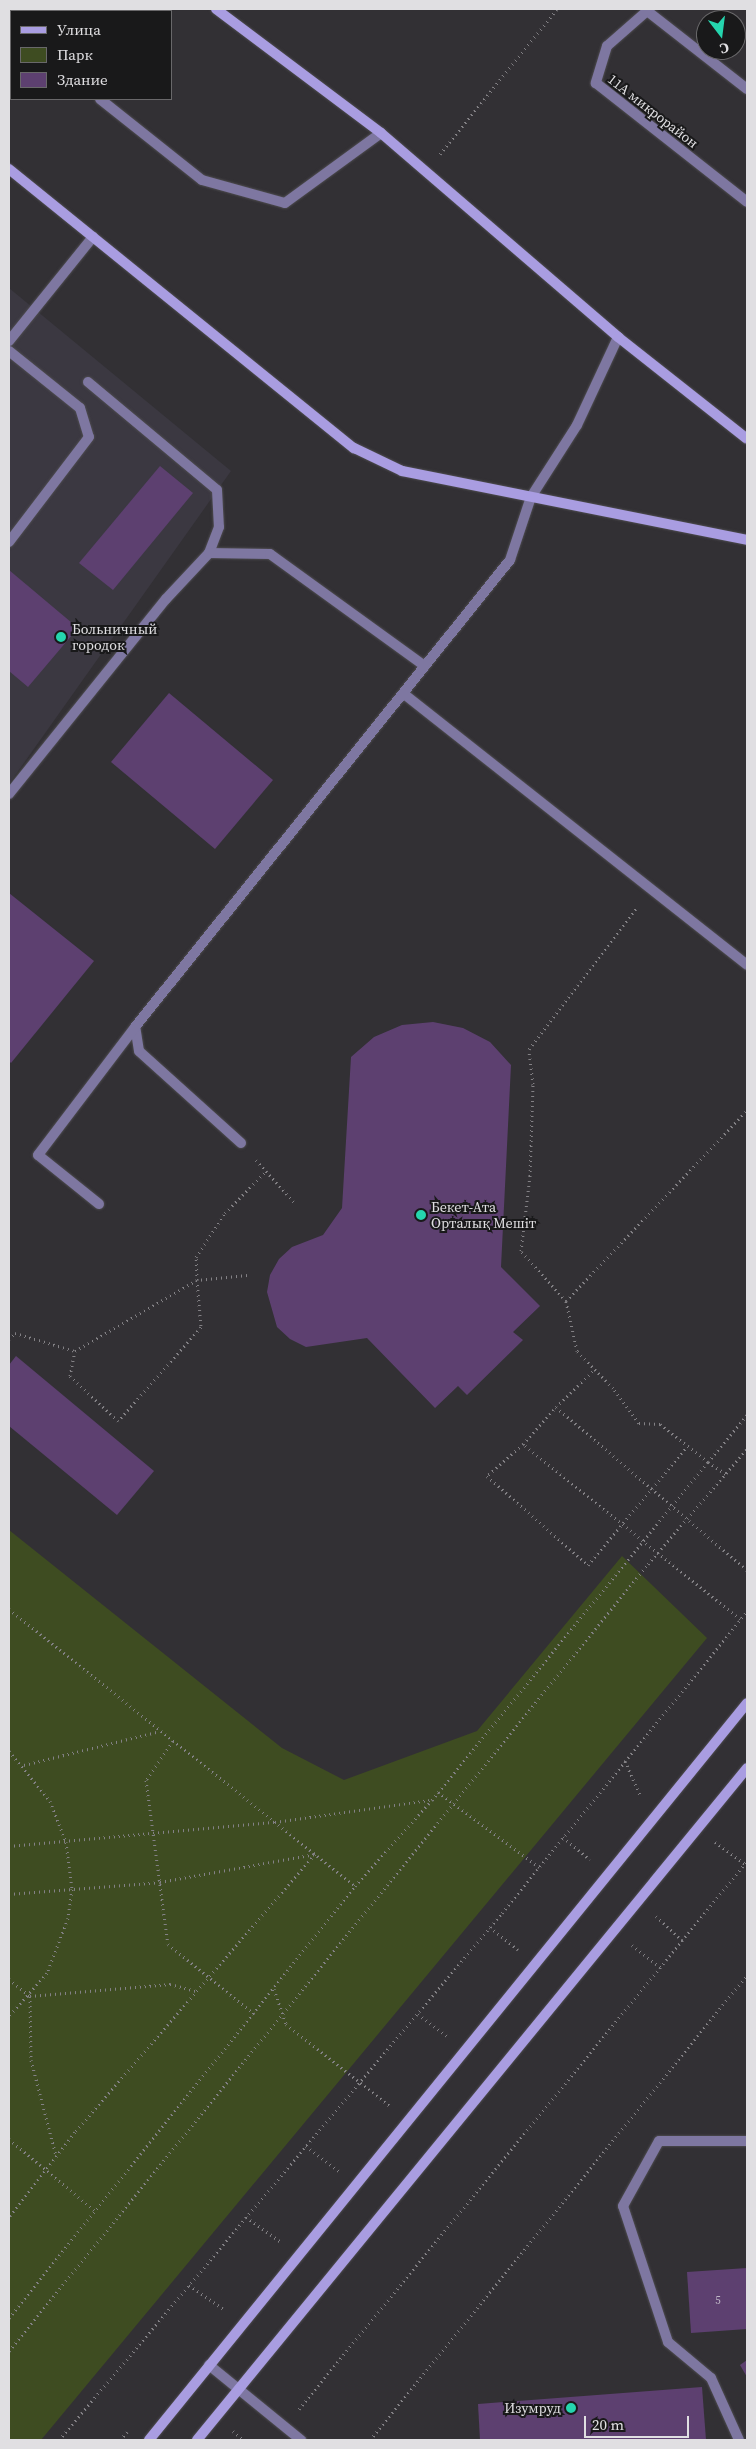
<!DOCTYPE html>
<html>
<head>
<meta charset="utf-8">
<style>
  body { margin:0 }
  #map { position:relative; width:756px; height:2449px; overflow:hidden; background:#323034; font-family:"Source Serif 4",serif }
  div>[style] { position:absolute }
  .built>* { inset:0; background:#3b3841 }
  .green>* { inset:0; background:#3e4c21 }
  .building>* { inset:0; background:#5d4070 }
  .path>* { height:3px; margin-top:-1.5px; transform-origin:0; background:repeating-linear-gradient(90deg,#838185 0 1px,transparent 0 5px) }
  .roads { filter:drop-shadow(0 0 1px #4e4c50) drop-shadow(0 0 1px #4e4c50) }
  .lane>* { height:10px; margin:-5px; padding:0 5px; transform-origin:5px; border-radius:5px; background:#7e77a1 }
  .secondary>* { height:10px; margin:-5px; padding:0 5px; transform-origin:5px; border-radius:5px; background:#a99de1 }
  .dots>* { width:14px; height:14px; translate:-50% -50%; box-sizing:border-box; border:2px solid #19191a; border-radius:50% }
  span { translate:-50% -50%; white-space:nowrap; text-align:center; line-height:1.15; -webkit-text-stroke:4px #19191a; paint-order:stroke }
  .number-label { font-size:11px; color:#bfb7c6 }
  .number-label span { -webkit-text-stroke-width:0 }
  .street-label { font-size:14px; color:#e0dfe2 }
  .poi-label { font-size:14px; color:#e0dfe2 }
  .left { translate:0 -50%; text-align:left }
  .right { translate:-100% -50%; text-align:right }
  .frame { position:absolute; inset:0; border:10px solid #e0dfe2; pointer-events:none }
  .legend { position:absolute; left:10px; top:10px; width:162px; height:90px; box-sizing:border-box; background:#19191a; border:1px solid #69686a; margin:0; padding:6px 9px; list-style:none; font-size:15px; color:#e0dfe2 }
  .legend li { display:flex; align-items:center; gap:10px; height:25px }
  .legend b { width:25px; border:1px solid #69686a }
  .north { position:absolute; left:696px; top:10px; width:50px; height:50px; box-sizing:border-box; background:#19191a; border:1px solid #69686a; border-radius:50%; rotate:165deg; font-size:14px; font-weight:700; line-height:20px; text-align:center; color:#e0dfe2 }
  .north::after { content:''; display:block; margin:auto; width:18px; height:22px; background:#25d5ae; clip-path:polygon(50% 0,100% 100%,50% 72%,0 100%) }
  .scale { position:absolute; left:584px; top:2416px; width:105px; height:22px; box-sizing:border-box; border:2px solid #e0dfe2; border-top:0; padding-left:6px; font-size:15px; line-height:18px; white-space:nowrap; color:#e0dfe2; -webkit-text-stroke:4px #19191a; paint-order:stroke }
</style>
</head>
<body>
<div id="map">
  <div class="built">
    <i style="clip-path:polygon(9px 288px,231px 471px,9px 784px)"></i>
  </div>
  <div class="green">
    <i style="clip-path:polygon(9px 1530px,282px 1748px,344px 1780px,477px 1731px,622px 1556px,707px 1638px,41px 2440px,9px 2440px)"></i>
  </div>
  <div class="building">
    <i style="clip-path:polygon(160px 466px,193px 493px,113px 590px,79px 563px)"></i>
    <i style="clip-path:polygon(9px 570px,78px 628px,28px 687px,9px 671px)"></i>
    <i style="clip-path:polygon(169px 693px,273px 780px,215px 849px,111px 762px)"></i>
    <i style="clip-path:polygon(9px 893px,94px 961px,11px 1063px,9px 1061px)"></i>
    <i style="clip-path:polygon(433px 1022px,463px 1028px,490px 1042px,511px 1065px,501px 1267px,540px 1306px,513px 1332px,523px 1340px,467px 1395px,458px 1386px,435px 1408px,367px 1338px,306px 1347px,290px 1339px,277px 1327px,267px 1292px,270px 1275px,279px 1259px,292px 1247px,323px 1235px,342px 1208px,351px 1057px,374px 1037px,402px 1025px)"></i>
    <i style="clip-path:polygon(16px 1356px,154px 1471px,117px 1515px,9px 1426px,9px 1365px)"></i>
    <i style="clip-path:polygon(747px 2268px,747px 2329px,691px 2333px,687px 2272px)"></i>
    <i style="clip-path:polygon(747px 2360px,747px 2377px,740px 2365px)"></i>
    <i style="clip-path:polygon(702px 2387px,706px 2440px,480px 2440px,478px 2404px)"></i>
  </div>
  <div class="path">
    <i style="left:440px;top:154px;width:186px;rotate:-51.1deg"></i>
    <i style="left:256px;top:1160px;width:57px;rotate:47.9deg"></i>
    <i style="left:247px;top:1275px;width:50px;rotate:174.3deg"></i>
    <i style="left:197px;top:1280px;width:23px;rotate:-92deg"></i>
    <i style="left:196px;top:1257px;width:53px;rotate:-56.6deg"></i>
    <i style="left:225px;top:1213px;width:59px;rotate:-45.7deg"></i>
    <i style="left:197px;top:1280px;width:47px;rotate:85.1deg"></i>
    <i style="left:201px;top:1327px;width:125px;rotate:131.4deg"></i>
    <i style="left:118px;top:1421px;width:66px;rotate:-136.8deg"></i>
    <i style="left:70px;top:1376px;width:25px;rotate:-79deg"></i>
    <i style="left:75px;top:1351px;width:141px;rotate:-30.2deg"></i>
    <i style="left:566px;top:1301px;width:67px;rotate:-132deg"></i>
    <i style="left:521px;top:1251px;width:76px;rotate:-83.2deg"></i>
    <i style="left:530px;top:1176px;width:92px;rotate:-88.1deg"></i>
    <i style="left:533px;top:1084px;width:35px;rotate:-97deg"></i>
    <i style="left:529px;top:1049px;width:178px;rotate:-52.7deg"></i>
    <i style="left:9px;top:1339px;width:8px;rotate:-45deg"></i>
    <i style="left:15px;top:1333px;width:63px;rotate:16.7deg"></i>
    <i style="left:556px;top:1407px;width:54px;rotate:-44.3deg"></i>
    <i style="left:523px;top:1444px;width:48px;rotate:138.4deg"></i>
    <i style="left:487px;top:1476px;width:135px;rotate:41.4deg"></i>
    <i style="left:588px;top:1565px;width:153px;rotate:-50.1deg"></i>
    <i style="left:708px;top:1462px;width:61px;rotate:-50.3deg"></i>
    <i style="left:708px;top:1462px;width:22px;rotate:34deg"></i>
    <i style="left:9px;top:1609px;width:443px;rotate:38.7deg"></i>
    <i style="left:740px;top:1619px;width:279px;rotate:-141.1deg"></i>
    <i style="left:523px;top:1444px;width:50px;rotate:-48.3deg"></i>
    <i style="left:556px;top:1407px;width:251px;rotate:40.5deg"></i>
    <i style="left:173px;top:1741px;width:47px;rotate:124.7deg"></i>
    <i style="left:146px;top:1780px;width:165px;rotate:82.4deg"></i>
    <i style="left:168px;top:1944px;width:111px;rotate:39.1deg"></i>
    <i style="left:9px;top:1751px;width:65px;rotate:50.6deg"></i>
    <i style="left:50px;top:1801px;width:44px;rotate:68.7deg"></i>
    <i style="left:66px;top:1842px;width:47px;rotate:82.7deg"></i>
    <i style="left:72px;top:1889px;width:29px;rotate:98deg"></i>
    <i style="left:68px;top:1918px;width:59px;rotate:110.9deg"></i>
    <i style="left:47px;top:1973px;width:57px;rotate:131.5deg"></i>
    <i style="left:625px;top:1761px;width:39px;rotate:66deg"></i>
    <i style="left:24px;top:1765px;width:140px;rotate:-14deg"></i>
    <i style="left:438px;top:1792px;width:126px;rotate:36.6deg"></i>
    <i style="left:563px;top:1837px;width:35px;rotate:40deg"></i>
    <i style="left:715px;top:1842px;width:37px;rotate:36deg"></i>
    <i style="left:9px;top:1846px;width:267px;rotate:-5.2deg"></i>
    <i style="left:275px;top:1822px;width:157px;rotate:-8.1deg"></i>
    <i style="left:9px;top:1894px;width:151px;rotate:-4.5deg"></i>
    <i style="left:160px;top:1882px;width:158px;rotate:-10.2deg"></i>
    <i style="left:315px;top:1854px;width:367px;rotate:130.8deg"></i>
    <i style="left:75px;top:2132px;width:108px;rotate:127.8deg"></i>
    <i style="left:656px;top:1916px;width:37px;rotate:43deg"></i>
    <i style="left:490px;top:1927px;width:36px;rotate:39deg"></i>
    <i style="left:632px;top:1945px;width:37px;rotate:38deg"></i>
    <i style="left:9px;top:1979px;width:27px;rotate:39deg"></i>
    <i style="left:30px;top:1996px;width:64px;rotate:89.1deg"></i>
    <i style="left:31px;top:2060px;width:98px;rotate:75.3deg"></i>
    <i style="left:274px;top:1989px;width:37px;rotate:71deg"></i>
    <i style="left:286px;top:2024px;width:134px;rotate:38.3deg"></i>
    <i style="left:30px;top:1996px;width:141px;rotate:-4.9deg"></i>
    <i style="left:170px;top:1984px;width:28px;rotate:15deg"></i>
    <i style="left:418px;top:2014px;width:38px;rotate:37deg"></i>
    <i style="left:9px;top:2139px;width:112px;rotate:39.9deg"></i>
    <i style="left:306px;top:2146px;width:41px;rotate:37.1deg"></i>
    <i style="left:246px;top:2217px;width:43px;rotate:35.5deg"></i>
    <i style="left:189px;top:2285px;width:44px;rotate:34.8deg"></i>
    <i style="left:9px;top:2318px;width:553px;rotate:-51.31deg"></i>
    <i style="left:355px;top:1886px;width:115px;rotate:-48.2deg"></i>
    <i style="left:432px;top:1800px;width:436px;rotate:-50.8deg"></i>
    <i style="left:708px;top:1462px;width:61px;rotate:-141.6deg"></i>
    <i style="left:660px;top:1424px;width:21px;rotate:-177deg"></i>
    <i style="left:639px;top:1423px;width:44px;rotate:-126.6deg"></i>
    <i style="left:613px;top:1388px;width:52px;rotate:-134.2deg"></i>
    <i style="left:577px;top:1351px;width:51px;rotate:-102.4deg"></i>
    <i style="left:566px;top:1301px;width:263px;rotate:-46.5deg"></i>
    <i style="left:9px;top:2351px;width:1014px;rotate:-50.93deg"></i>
    <i style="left:648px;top:1564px;width:152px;rotate:-49.3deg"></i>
    <i style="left:299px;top:2409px;width:708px;rotate:-50.73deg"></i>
    <i style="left:233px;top:2431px;width:14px;rotate:39deg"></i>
    <i style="left:59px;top:2440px;width:688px;rotate:-49.95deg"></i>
    <i style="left:502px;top:1913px;width:389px;rotate:-50.9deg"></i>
    <i style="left:120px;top:2440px;width:11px;rotate:-49deg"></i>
    <i style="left:370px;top:2440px;width:599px;rotate:-50.97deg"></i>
  </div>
  <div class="roads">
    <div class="lane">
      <i style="left:9px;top:27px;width:3px;rotate:45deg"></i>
      <i style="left:747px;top:89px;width:127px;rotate:-142deg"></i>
      <i style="left:647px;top:11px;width:53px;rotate:138.8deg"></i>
      <i style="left:607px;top:46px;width:39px;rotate:107deg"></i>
      <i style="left:596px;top:83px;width:192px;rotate:38.2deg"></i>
      <i style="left:100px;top:99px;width:130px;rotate:38.5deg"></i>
      <i style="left:202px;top:180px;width:86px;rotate:15.5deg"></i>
      <i style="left:285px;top:203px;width:119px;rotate:-36.1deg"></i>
      <i style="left:9px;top:341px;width:134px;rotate:-51.1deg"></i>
      <i style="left:9px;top:351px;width:91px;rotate:38.8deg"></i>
      <i style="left:80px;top:408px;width:30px;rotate:73deg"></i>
      <i style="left:89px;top:437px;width:132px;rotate:127.3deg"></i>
      <i style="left:88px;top:382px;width:168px;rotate:39.9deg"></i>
      <i style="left:217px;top:490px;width:37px;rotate:87deg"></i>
      <i style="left:219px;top:527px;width:28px;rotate:111deg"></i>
      <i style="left:404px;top:694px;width:437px;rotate:38.3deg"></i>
      <i style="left:9px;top:794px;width:250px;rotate:-51.2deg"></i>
      <i style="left:166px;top:599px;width:63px;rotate:-46.9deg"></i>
      <i style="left:209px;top:553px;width:61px;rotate:0.9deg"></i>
      <i style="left:270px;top:554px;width:191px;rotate:35.9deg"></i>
      <i style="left:241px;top:1143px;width:137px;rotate:-138deg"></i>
      <i style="left:139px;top:1051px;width:24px;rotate:-99deg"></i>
      <i style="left:135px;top:1027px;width:599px;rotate:-51.24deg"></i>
      <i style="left:510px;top:560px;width:66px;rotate:-71.6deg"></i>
      <i style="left:531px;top:497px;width:85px;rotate:-57.4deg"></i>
      <i style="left:577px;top:425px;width:97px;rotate:-65deg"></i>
      <i style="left:99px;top:1204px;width:78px;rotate:-141.2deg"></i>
      <i style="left:38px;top:1155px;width:161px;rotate:-52.8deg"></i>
      <i style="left:209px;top:2365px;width:119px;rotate:39.2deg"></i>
      <i style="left:739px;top:2440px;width:68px;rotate:-114.3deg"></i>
      <i style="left:711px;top:2378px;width:56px;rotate:-140.1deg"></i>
      <i style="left:668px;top:2342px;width:143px;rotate:-108.3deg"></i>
      <i style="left:623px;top:2206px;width:74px;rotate:-61deg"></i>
      <i style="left:659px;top:2141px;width:88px"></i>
    </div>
    <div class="secondary">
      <i style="left:216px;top:9px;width:206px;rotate:36.9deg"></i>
      <i style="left:381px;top:133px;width:313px;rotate:40.7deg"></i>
      <i style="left:618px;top:337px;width:164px;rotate:38.3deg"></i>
      <i style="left:9px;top:169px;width:444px;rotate:39deg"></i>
      <i style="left:354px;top:448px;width:53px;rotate:25.6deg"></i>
      <i style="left:402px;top:471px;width:352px;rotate:11.3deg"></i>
      <i style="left:149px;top:2440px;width:949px;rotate:-50.94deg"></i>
      <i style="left:197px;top:2440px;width:868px;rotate:-50.7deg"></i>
    </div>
  </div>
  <div class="dots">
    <i style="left:61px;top:637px;background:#25d5ae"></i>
    <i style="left:421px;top:1215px;background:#25d5ae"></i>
    <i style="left:571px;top:2408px;background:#25d5ae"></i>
  </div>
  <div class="number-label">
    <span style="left:718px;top:2301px">5</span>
  </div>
  <div class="street-label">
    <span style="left:653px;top:111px;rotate:38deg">11А микрорайон</span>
  </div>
  <div class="poi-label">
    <span class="left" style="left:72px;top:637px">Больничный<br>городок</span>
    <span class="left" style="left:431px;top:1215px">Бекет-Ата<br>Орталық Мешіт</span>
    <span class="right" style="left:561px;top:2408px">Изумруд</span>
  </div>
  <div class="frame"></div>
  <ul class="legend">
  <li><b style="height:6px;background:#a99de1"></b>Улица</li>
  <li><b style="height:14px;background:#3e4c21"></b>Парк</li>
  <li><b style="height:14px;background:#5d4070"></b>Здание</li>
  </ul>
  <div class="north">С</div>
  <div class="scale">20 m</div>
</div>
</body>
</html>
